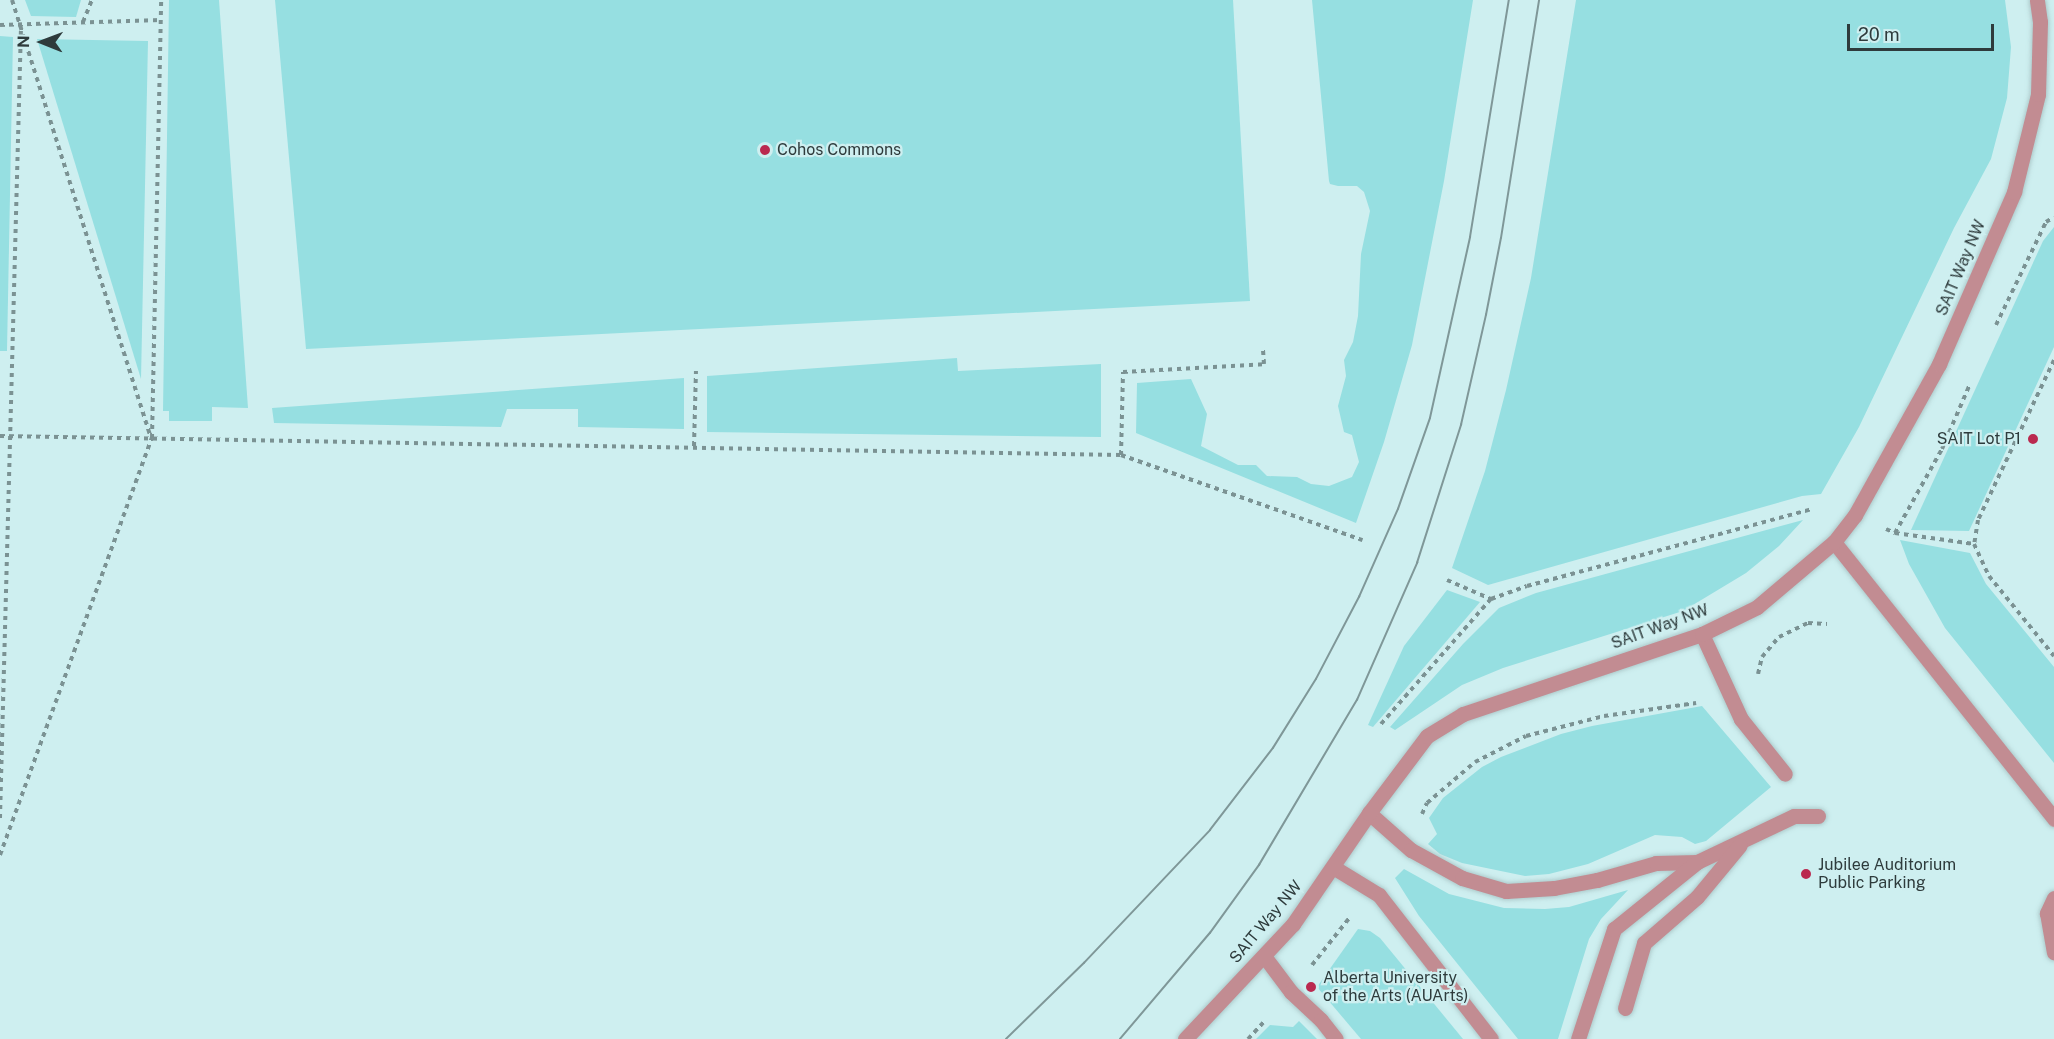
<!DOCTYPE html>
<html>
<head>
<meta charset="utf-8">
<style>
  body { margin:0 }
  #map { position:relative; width:2054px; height:1039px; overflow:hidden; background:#ceeff0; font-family:"Public Sans",sans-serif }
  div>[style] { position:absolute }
  .green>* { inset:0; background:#96dfe1 }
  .path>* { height:4px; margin-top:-2px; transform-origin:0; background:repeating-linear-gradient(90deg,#7b9293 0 4.5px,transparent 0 9px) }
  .roads { filter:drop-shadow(0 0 2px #aecbcc) drop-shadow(0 0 2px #aecbcc) }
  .lane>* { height:15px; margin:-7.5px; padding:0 7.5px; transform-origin:7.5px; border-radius:7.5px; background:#c28c92 }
  .street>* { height:15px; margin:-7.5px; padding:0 7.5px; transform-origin:7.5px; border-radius:7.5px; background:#c28c92 }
  .tram>* { height:1.5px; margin:-0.75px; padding:0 0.75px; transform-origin:0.75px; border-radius:0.75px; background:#7f9798 }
  .dots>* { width:16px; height:16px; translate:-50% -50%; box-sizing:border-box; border:3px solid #ceeff0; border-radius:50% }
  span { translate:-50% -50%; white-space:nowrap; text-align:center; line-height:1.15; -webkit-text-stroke:4.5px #ceeff0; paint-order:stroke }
  .poi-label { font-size:16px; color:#2e3b3c }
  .left { translate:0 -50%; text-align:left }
  .right { translate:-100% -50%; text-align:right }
  .street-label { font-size:16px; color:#2e3b3c }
  .north { position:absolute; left:12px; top:12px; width:60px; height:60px; -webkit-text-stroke:4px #ceeff0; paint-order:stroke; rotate:271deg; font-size:16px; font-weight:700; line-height:24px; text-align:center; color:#2e3b3c }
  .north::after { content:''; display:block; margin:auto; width:21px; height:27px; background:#2e3b3c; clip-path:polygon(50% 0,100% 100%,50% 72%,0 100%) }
  .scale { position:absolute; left:1847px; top:24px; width:147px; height:27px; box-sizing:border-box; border:3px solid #2e3b3c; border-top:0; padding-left:8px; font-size:18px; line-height:21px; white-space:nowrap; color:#2e3b3c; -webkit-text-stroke:4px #ceeff0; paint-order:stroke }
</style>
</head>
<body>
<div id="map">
  <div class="green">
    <i style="clip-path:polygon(25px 0,81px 0,76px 17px,31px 16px)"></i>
    <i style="clip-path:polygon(169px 0,219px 0,248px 408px,212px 407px,212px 421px,169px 421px,169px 411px,163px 411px)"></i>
    <i style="clip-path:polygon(275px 0,1233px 0,1250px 301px,306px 349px)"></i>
    <i style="clip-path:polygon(1312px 0,1473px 0,1444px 181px,1412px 345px,1384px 442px,1356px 523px,1136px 433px,1137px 383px,1191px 379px,1207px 414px,1201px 446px,1238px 465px,1256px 465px,1267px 476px,1297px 477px,1311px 484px,1329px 486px,1352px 477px,1359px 462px,1352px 435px,1344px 432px,1338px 406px,1346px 376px,1344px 360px,1353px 342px,1358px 316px,1361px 254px,1370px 211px,1364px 192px,1357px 186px,1338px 186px,1330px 184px,1329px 181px)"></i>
    <i style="clip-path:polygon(1576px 0,2005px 0,2011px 47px,2007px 98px,1991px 159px,1954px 228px,1859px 427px,1821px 494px,1802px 496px,1488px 585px,1452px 568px,1485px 471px,1506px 390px,1531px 278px)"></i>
    <i style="clip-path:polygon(0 36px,13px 37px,7px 351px,0 351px)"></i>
    <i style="clip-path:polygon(37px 39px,148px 41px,141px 379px)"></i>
    <i style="clip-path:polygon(2054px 227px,2054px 347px,1969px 531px,1911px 530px,2043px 241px)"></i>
    <i style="clip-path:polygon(957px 358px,958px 371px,1101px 364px,1101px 437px,707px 432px,707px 376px)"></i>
    <i style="clip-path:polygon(684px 378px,684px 429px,578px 427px,578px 409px,507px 409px,501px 427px,274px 423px,272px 408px)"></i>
    <i style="clip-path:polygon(1803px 520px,1779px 546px,1746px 573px,1683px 611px,1503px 668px,1462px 685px,1395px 730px,1390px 727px,1463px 644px,1499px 608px,1536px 593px)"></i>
    <i style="clip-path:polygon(1900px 540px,1970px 553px,1986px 584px,2054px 667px,2054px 763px,1945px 628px,1909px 564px)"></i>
    <i style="clip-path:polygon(1447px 590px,1480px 602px,1373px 727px,1368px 725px,1404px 646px)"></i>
    <i style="clip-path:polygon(1702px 706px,1771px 787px,1706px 841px,1695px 844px,1682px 837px,1655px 835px,1588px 864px,1549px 874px,1525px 876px,1462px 863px,1440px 854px,1428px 844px,1437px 834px,1429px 818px,1443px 798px,1482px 767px,1501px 757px,1561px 734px,1592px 726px)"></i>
    <i style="clip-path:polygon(1404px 869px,1449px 894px,1504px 908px,1545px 909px,1569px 907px,1628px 890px,1601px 919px,1589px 939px,1558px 1039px,1518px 1039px,1419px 916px,1395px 878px)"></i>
    <i style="clip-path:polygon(1358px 929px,1370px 931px,1380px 938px,1463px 1039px,1361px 1039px,1317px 987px)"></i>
    <i style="clip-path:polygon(1299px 1021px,1317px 1039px,1256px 1039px,1270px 1025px,1293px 1027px)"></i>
  </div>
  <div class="path">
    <i style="left:12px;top:0;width:455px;rotate:72.4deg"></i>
    <i style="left:83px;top:22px;width:24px;rotate:-68deg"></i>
    <i style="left:0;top:25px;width:161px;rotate:-1.8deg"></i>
    <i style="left:1996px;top:325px;width:114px;rotate:-64.1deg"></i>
    <i style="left:2046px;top:222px;width:9px;rotate:-32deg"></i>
    <i style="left:2054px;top:360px;width:177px;rotate:115.4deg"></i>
    <i style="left:1978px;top:520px;width:24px;rotate:99deg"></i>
    <i style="left:1974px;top:544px;width:35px;rotate:65deg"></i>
    <i style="left:1989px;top:576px;width:103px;rotate:50.9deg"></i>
    <i style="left:0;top:436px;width:1121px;rotate:0.97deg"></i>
    <i style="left:1121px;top:455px;width:256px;rotate:19.4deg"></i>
    <i style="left:694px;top:446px;width:75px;rotate:-88.5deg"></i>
    <i style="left:1121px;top:455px;width:83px;rotate:-88.6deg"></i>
    <i style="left:1123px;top:372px;width:141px;rotate:-3.2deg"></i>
    <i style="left:1264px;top:364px;width:16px;rotate:-94deg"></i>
    <i style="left:1886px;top:529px;width:10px;rotate:24deg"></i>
    <i style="left:1895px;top:533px;width:80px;rotate:7.9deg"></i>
    <i style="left:1895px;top:533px;width:96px;rotate:-60.8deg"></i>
    <i style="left:1942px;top:449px;width:71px;rotate:-66.7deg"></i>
    <i style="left:1447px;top:580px;width:48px;rotate:23.4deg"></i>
    <i style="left:1758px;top:674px;width:17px;rotate:-77deg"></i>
    <i style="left:1762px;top:657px;width:26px;rotate:-50deg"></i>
    <i style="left:1779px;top:637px;width:32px;rotate:-26deg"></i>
    <i style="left:1808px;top:623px;width:19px;rotate:3deg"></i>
    <i style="left:1381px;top:724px;width:167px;rotate:-48.7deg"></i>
    <i style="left:1491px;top:599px;width:38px;rotate:-20deg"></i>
    <i style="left:1527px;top:586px;width:295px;rotate:-15.1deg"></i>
    <i style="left:1422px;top:814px;width:12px;rotate:-66deg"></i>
    <i style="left:1427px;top:803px;width:63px;rotate:-40.5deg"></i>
    <i style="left:1475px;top:762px;width:57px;rotate:-27deg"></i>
    <i style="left:1526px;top:736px;width:81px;rotate:-14.4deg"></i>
    <i style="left:1604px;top:716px;width:93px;rotate:-8deg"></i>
    <i style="left:0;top:818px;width:792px;rotate:-88.48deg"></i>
    <i style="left:0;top:855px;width:444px;rotate:-70deg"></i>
    <i style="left:152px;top:438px;width:438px;rotate:-88.8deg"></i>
    <i style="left:1312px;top:965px;width:61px;rotate:-51.6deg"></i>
    <i style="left:1248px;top:1039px;width:26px;rotate:-47deg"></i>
  </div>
  <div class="roads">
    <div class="lane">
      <i style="left:1834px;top:542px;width:354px;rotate:51.5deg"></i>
      <i style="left:1702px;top:634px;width:94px;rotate:65.4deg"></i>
      <i style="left:1741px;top:719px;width:70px;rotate:51.3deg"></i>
      <i style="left:1369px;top:813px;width:56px;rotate:41.4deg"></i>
      <i style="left:1411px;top:850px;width:58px;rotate:28.8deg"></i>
      <i style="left:1462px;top:878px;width:46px;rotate:16.5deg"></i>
      <i style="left:1506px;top:891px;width:48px;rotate:-3.6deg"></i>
      <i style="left:1554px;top:888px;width:44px;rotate:-10.5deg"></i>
      <i style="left:1597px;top:880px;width:61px;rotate:-16.1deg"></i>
      <i style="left:1656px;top:863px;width:41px;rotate:-1.4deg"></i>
      <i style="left:1697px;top:862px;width:107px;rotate:-25.4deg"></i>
      <i style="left:1794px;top:816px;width:24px"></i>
      <i style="left:1333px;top:867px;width:54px;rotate:31.3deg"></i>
      <i style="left:1379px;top:895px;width:182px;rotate:52.1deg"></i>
      <i style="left:2054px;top:898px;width:17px;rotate:115deg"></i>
      <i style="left:2047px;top:913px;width:40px;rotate:80deg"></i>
      <i style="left:1264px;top:956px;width:45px;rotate:53.1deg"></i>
      <i style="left:1291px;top:992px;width:41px;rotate:43deg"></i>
      <i style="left:1321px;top:1020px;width:24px;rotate:52deg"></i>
      <i style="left:1625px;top:1008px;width:68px;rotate:-73.7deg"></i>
      <i style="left:1644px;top:943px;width:70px;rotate:-41deg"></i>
      <i style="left:1697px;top:897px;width:67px;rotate:-50.4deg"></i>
      <i style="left:1578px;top:1039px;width:116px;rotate:-71.9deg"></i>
      <i style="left:1614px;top:929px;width:107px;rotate:-38.9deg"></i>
    </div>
    <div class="street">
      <i style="left:1185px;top:1039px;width:158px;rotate:-46.8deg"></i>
      <i style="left:1293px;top:924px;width:135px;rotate:-55.6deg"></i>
      <i style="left:1369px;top:813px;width:96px;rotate:-53deg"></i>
      <i style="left:1427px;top:736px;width:42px;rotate:-31.4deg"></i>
      <i style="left:1463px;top:714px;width:252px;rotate:-18.5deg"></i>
      <i style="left:1702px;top:634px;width:61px;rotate:-26.1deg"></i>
      <i style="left:1757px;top:607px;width:101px;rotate:-40.2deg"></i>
      <i style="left:1834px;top:542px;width:34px;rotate:-52deg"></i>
      <i style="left:1855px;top:515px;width:173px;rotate:-60.9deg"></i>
      <i style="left:1939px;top:364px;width:188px;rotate:-66.4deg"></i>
      <i style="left:2014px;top:192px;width:101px;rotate:-76.2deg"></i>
      <i style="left:2038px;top:94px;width:72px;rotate:-88.4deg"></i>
      <i style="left:2040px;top:22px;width:22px;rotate:-98deg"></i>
    </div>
  </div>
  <div class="tram">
    <i style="left:1006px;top:1039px;width:109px;rotate:-44.3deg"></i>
    <i style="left:1084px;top:963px;width:183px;rotate:-46.5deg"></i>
    <i style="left:1210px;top:830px;width:103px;rotate:-52.5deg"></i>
    <i style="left:1273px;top:748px;width:81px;rotate:-58.1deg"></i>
    <i style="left:1316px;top:679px;width:93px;rotate:-62.3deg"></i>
    <i style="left:1359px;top:597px;width:96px;rotate:-66.1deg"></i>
    <i style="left:1398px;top:509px;width:96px;rotate:-70.6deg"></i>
    <i style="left:1430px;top:418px;width:185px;rotate:-77.5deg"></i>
    <i style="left:1470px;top:237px;width:240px;rotate:-80.7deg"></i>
    <i style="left:1120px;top:1039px;width:139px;rotate:-49.7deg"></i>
    <i style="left:1210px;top:933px;width:84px;rotate:-54.2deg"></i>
    <i style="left:1259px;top:865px;width:192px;rotate:-59.3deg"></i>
    <i style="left:1357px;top:700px;width:150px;rotate:-66.3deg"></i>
    <i style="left:1417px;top:563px;width:145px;rotate:-72.3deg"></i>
    <i style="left:1461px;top:425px;width:113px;rotate:-77.2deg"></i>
    <i style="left:1486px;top:315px;width:78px;rotate:-79deg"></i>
    <i style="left:1501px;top:238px;width:241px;rotate:-80.9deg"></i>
  </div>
  <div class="dots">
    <i style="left:765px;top:150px;background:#ba294f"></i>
    <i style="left:2033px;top:439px;background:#ba294f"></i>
    <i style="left:1806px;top:874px;background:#ba294f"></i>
    <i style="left:1311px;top:987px;background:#ba294f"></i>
  </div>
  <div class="poi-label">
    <span class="left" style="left:777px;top:150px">Cohos Commons</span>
    <span class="right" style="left:2021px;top:439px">SAIT Lot P1</span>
    <span class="left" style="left:1818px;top:874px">Jubilee Auditorium<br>Public Parking</span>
    <span class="left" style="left:1323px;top:987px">Alberta University<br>of the Arts (AUArts)</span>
  </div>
  <div class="street-label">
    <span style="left:1961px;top:268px;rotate:-67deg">SAIT Way NW</span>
    <span style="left:1660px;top:627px;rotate:-20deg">SAIT Way NW</span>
    <span style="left:1266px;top:922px;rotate:-50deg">SAIT Way NW</span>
  </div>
  <div class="north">N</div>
  <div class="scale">20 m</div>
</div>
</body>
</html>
